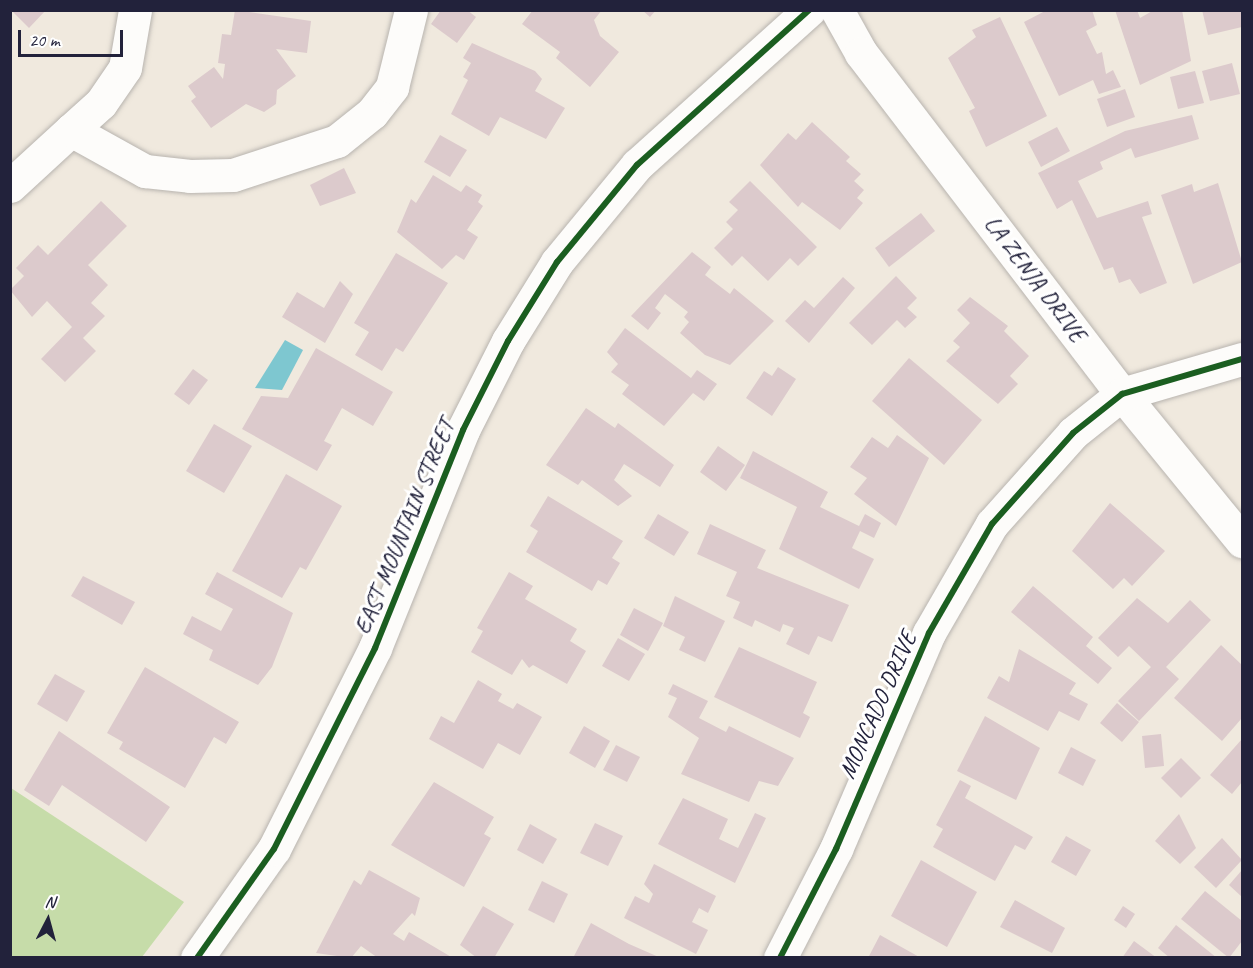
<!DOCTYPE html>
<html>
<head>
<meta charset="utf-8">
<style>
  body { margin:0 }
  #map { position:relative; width:1253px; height:968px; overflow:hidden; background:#f0e9de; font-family:Caveat,sans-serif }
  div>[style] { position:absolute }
  .green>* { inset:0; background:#c6dca9 }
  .water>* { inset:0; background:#7ec7d0 }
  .building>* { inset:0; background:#dccacc }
  .roads { filter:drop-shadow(0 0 2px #b8b4af) drop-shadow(0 0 2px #b8b4af) }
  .minor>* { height:33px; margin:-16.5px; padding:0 16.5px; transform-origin:16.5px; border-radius:16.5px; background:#fdfcfa }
  .cycleway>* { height:6px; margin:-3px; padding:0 3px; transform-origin:3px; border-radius:3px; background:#1b5e20 }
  span { translate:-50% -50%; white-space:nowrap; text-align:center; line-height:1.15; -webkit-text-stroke:6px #fff; paint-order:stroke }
  .street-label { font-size:24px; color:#22223b }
  .frame { position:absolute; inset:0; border:12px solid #22223b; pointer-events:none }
  .north { position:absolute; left:18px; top:890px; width:60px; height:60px; -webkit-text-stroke:4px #fff; paint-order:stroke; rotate:6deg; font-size:16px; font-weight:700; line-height:24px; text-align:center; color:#22223b }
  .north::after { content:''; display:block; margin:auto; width:21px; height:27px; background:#22223b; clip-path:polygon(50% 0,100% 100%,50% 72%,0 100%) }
  .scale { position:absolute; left:18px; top:30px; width:105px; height:27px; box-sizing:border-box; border:3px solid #22223b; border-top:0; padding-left:8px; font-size:18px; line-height:21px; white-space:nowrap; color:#22223b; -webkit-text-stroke:4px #fff; paint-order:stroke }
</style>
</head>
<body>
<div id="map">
  <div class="green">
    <i style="clip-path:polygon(11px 788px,184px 902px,142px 957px,11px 957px)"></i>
  </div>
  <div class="water">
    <i style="clip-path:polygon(285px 340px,303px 350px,282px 390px,255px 388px)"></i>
  </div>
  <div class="building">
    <i style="clip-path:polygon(11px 10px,46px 10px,29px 28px)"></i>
    <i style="clip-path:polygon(235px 10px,311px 21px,307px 53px,276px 49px,296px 76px,277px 90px,276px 104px,264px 112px,246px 104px,211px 128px,191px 101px,196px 97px,188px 86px,214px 67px,223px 79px,225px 64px,218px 63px,222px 34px,231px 35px)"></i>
    <i style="clip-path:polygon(441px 10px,467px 10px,476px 17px,457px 43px,431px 24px)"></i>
    <i style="clip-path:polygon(533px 10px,602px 10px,594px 20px,600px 36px,619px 52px,590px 87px,556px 58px,560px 52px,522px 24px)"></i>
    <i style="clip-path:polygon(642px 10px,656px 10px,650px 17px)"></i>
    <i style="clip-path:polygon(1047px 10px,1092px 10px,1097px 25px,1086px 31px,1097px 54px,1102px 52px,1106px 74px,1113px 70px,1121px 87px,1099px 94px,1093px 80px,1059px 96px,1024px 22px)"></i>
    <i style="clip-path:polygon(1115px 10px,1137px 10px,1140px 18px,1154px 10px,1182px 10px,1191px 61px,1140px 85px)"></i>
    <i style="clip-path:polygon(1202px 10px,1242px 10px,1242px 27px,1208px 35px)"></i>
    <i style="clip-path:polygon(1000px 17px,1047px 116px,986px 147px,969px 111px,975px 108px,948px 58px,976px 37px,972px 30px)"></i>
    <i style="clip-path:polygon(472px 43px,535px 71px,542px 79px,535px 91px,565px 108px,546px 139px,500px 117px,489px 136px,451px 114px,468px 80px,463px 77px,471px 63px,463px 58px)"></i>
    <i style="clip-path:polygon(1232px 63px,1240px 94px,1210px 101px,1202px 71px)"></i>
    <i style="clip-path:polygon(1195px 71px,1204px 103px,1178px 109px,1170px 77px)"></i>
    <i style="clip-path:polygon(1125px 89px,1135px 117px,1107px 127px,1097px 99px)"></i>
    <i style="clip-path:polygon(1192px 115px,1199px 139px,1135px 158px,1131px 148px,1100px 162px,1103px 169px,1078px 181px,1097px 218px,1148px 201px,1152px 214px,1142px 217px,1167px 283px,1140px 294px,1130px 279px,1119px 283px,1113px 267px,1104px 270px,1072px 200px,1057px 209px,1038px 173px,1125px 131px)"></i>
    <i style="clip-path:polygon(812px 122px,850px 157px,846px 161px,861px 174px,854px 181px,864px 190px,857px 198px,863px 203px,840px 230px,802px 202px,798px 207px,760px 165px,788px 133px,796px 140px)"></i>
    <i style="clip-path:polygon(1057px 127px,1070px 151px,1041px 167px,1028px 142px)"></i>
    <i style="clip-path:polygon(440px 135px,467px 150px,450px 177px,424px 162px)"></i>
    <i style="clip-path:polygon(344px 168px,356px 193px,320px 206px,310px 185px)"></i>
    <i style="clip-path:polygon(433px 175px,461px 192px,466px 185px,482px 195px,478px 202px,483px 206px,467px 230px,478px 237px,464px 260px,456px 255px,442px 269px,397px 232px,411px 199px,416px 203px)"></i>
    <i style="clip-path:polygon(750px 181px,817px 247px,798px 266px,790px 258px,768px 281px,742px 256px,732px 266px,714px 248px,733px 229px,726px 222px,738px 210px,729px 202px)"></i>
    <i style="clip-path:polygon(1218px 183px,1242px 262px,1193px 284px,1161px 195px,1192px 184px,1194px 192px)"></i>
    <i style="clip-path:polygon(101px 201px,127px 226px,88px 265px,108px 285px,91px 303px,105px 316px,83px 338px,96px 351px,65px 382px,41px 359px,72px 327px,47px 301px,32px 317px,10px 290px,24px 276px,16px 268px,38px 245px,48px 255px)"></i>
    <i style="clip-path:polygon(921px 213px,935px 231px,889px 267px,875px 248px)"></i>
    <i style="clip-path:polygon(692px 252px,711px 267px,705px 275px,730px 294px,734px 288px,774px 321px,730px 365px,705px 355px,680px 333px,689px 322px,684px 317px,688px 312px,665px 294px,655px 308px,661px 313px,648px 330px,631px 316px)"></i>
    <i style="clip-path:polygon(396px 253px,448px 283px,403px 352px,396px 348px,382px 371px,355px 355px,369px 332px,354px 323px)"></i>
    <i style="clip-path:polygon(896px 276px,917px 298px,907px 308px,917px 317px,905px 328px,897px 320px,872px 345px,849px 323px)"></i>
    <i style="clip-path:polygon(843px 277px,855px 288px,809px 343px,785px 321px,805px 300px,814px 308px)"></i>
    <i style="clip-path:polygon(340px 281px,353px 294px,325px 343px,282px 317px,297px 292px,324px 308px)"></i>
    <i style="clip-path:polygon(970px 297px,1008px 326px,1004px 331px,1029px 356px,1010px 376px,1018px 384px,998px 404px,946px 361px,960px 347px,953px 341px,970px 323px,957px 310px)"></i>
    <i style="clip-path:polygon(625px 328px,691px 378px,697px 370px,717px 384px,704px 401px,693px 393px,664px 426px,622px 394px,629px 385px,611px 372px,618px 364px,607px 352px)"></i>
    <i style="clip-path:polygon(316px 348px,393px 392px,373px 426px,342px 408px,324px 441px,332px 445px,317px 471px,242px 429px,261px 396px,288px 398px)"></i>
    <i style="clip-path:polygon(909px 358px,982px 420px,944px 465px,872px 401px)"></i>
    <i style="clip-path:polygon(778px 367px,796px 379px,772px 416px,746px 398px,764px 371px,772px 376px)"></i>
    <i style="clip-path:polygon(193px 369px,208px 380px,189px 405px,174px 394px)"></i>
    <i style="clip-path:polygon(586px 408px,615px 428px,618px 423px,674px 465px,660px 487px,624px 464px,614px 480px,632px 496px,618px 506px,582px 480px,578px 485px,546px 465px)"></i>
    <i style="clip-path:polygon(214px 424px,252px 446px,224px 493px,186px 471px)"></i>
    <i style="clip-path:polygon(897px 435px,929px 458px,896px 526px,854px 494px,867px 478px,850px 467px,872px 437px,888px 448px)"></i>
    <i style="clip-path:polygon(718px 446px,745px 465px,726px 491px,700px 472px)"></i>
    <i style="clip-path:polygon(753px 451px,828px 492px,820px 507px,859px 526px,865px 514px,881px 523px,874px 538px,860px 531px,852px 548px,874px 559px,859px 589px,779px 549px,797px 507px,740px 478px)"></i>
    <i style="clip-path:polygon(286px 474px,342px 506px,306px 570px,300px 567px,282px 598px,232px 571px)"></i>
    <i style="clip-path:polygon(548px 496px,623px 541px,612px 558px,620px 563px,607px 585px,598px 580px,592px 591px,526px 552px,538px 531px,530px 526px)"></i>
    <i style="clip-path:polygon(1110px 503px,1165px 551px,1132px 586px,1124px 578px,1113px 589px,1072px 551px)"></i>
    <i style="clip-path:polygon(658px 514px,689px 532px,674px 556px,644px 538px)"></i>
    <i style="clip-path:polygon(710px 524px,766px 550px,757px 568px,849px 605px,832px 642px,818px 636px,809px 655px,786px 644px,794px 628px,783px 624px,780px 632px,755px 620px,752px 627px,733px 618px,740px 602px,726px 596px,737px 572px,697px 554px)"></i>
    <i style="clip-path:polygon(217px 572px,293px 613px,272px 667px,258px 685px,209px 660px,213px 650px,183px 634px,192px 616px,221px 631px,233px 609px,205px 594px)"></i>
    <i style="clip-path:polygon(509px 572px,533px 586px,525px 599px,577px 629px,570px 641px,586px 651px,567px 684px,533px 665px,529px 668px,522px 659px,512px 675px,471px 652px,483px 631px,477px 628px)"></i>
    <i style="clip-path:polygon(83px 576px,135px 602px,122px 625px,71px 596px)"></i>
    <i style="clip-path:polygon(1033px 586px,1093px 637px,1086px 646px,1112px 668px,1098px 684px,1011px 612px)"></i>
    <i style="clip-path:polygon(675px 596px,725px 621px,705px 662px,679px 650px,685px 637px,663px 626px)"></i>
    <i style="clip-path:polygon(1137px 598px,1168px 623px,1190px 600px,1211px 620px,1166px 667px,1179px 679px,1139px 721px,1118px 701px,1151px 667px,1129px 646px,1118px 657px,1098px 638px)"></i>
    <i style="clip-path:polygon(634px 608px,663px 623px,648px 651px,620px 635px)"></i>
    <i style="clip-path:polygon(618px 638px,645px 654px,629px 681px,602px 666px)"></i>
    <i style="clip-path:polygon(1221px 645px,1242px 665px,1242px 718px,1222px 741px,1174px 698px)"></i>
    <i style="clip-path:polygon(739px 647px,817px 682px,803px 713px,810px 717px,800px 738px,714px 697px)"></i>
    <i style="clip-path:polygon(1019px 649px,1076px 683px,1069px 694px,1088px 704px,1079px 721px,1059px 711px,1048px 731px,987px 698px,999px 676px,1009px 682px)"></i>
    <i style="clip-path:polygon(145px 667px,239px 722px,226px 744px,214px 737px,185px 788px,119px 749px,123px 742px,107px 733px)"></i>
    <i style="clip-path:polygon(55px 674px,85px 691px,67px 722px,37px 704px)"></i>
    <i style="clip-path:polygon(478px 680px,502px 694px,498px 701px,513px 709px,517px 703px,542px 717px,520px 755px,498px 743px,483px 769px,429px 739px,441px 716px,454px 723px)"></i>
    <i style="clip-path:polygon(673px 684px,708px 701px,699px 718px,726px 732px,729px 726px,794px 758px,778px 786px,759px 781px,749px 802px,681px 774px,699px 738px,668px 717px,677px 698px,668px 694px)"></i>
    <i style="clip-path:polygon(1117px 703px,1139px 722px,1122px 742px,1100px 723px)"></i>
    <i style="clip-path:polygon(985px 716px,1040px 748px,1016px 800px,957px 771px)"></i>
    <i style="clip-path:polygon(584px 726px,610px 741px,595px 768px,569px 753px)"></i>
    <i style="clip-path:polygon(59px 731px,170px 807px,146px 842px,62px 785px,49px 806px,24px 790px)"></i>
    <i style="clip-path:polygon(1161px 734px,1164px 766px,1145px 768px,1142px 736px)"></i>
    <i style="clip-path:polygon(1242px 739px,1242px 782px,1232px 794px,1210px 775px)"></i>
    <i style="clip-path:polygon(616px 745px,640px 757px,627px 782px,603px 770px)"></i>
    <i style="clip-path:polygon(1071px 747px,1096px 760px,1083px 786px,1058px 773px)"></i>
    <i style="clip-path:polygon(1181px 758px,1201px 778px,1181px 798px,1161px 778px)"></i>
    <i style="clip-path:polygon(960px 780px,971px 786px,965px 798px,1033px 837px,1025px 850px,1015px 845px,995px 881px,933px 847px,943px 829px,936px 825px)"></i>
    <i style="clip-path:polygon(434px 782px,494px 817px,484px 834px,491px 838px,464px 887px,391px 845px)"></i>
    <i style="clip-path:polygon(683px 798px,728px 819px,719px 839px,738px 848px,755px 813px,766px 818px,735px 883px,658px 844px)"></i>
    <i style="clip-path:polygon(1179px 814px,1196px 848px,1180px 864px,1155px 841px)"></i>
    <i style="clip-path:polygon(595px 823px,623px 836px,608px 866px,580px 853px)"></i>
    <i style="clip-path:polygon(530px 824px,557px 839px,543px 864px,517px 850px)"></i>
    <i style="clip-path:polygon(1066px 836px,1091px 850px,1076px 876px,1051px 862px)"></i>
    <i style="clip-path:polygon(1222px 838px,1242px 860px,1216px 888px,1194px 867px)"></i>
    <i style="clip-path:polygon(921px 860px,977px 892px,947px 947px,891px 916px)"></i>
    <i style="clip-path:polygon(654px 864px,716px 896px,708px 913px,699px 908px,692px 922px,708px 930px,696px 954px,624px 918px,635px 896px,649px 903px,653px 894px,644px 884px)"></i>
    <i style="clip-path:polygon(369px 870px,420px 898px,415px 916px,412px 913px,393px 934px,404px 941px,409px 932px,453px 958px,378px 958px,361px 946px,351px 958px,316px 953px,354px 880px,361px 885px)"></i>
    <i style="clip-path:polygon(1242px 870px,1242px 897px,1229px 885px)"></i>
    <i style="clip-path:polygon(542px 881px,568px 894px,554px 923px,528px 910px)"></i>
    <i style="clip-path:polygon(1205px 891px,1242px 921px,1242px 941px,1229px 958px,1181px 919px)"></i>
    <i style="clip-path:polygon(1015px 900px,1065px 928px,1052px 953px,1000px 927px)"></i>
    <i style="clip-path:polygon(483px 906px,514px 924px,494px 958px,477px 958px,460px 945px)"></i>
    <i style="clip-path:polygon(1123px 906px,1135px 914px,1126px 928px,1114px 920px)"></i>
    <i style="clip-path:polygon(591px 923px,629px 944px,661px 958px,573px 958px)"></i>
    <i style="clip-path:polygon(1176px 925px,1217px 958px,1170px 958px,1158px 948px)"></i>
    <i style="clip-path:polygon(880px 935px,921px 958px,868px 958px)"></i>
    <i style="clip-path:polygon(1134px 941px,1157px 958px,1122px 958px)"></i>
  </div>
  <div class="roads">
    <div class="minor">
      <i style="left:837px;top:10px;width:49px;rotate:60.8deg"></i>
      <i style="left:861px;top:53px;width:429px;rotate:52.6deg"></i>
      <i style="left:1122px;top:394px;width:190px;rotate:50.8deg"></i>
      <i style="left:71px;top:130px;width:40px;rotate:-42deg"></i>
      <i style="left:101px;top:103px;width:42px;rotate:-55.6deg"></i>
      <i style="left:125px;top:68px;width:59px;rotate:-80.2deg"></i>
      <i style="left:10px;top:186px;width:83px;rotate:-42.6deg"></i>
      <i style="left:71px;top:130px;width:85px;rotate:29deg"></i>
      <i style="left:145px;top:171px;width:45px;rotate:6.3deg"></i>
      <i style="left:190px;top:176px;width:43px;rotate:-1.3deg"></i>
      <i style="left:233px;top:175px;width:109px;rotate:-18.1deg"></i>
      <i style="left:337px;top:141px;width:45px;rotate:-38.7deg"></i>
      <i style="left:372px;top:113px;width:33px;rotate:-52deg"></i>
      <i style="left:392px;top:87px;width:79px;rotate:-76.1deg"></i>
      <i style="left:197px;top:958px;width:133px;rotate:-54.8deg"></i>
      <i style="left:274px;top:849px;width:225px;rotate:-63.3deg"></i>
      <i style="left:375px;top:648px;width:235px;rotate:-68deg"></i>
      <i style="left:463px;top:430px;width:100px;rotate:-63.2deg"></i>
      <i style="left:508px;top:341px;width:93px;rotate:-58.2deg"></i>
      <i style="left:557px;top:262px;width:126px;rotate:-50.5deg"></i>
      <i style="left:637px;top:165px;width:232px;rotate:-42deg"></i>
      <i style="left:780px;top:958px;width:123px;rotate:-62.8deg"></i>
      <i style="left:836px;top:849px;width:235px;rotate:-66.7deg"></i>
      <i style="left:929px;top:633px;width:126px;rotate:-60deg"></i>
      <i style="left:992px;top:524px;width:122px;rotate:-48.3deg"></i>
      <i style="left:1073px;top:433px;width:63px;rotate:-38.5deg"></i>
      <i style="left:1122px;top:394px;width:125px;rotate:-16.3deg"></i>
    </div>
  </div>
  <div class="cycleway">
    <i style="left:197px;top:958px;width:133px;rotate:-54.8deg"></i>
    <i style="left:274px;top:849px;width:225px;rotate:-63.3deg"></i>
    <i style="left:375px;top:648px;width:235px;rotate:-68deg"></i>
    <i style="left:463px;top:430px;width:100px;rotate:-63.2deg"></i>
    <i style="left:508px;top:341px;width:93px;rotate:-58.2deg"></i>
    <i style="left:557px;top:262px;width:126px;rotate:-50.5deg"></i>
    <i style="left:637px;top:165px;width:232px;rotate:-42deg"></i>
    <i style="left:780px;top:958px;width:123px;rotate:-62.8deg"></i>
    <i style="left:836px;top:849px;width:235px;rotate:-66.7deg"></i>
    <i style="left:929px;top:633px;width:126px;rotate:-60deg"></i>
    <i style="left:992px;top:524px;width:122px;rotate:-48.3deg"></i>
    <i style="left:1073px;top:433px;width:63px;rotate:-38.5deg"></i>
    <i style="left:1122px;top:394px;width:125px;rotate:-16.3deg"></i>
  </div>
  <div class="street-label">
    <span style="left:1035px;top:279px;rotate:53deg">LA ZENJA DRIVE</span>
    <span style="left:405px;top:527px;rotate:-68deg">EAST MOUNTAIN STREET</span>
    <span style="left:878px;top:705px;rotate:-66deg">MONCADO DRIVE</span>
  </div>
  <div class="frame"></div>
  <div class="north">N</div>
  <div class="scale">20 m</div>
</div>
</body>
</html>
